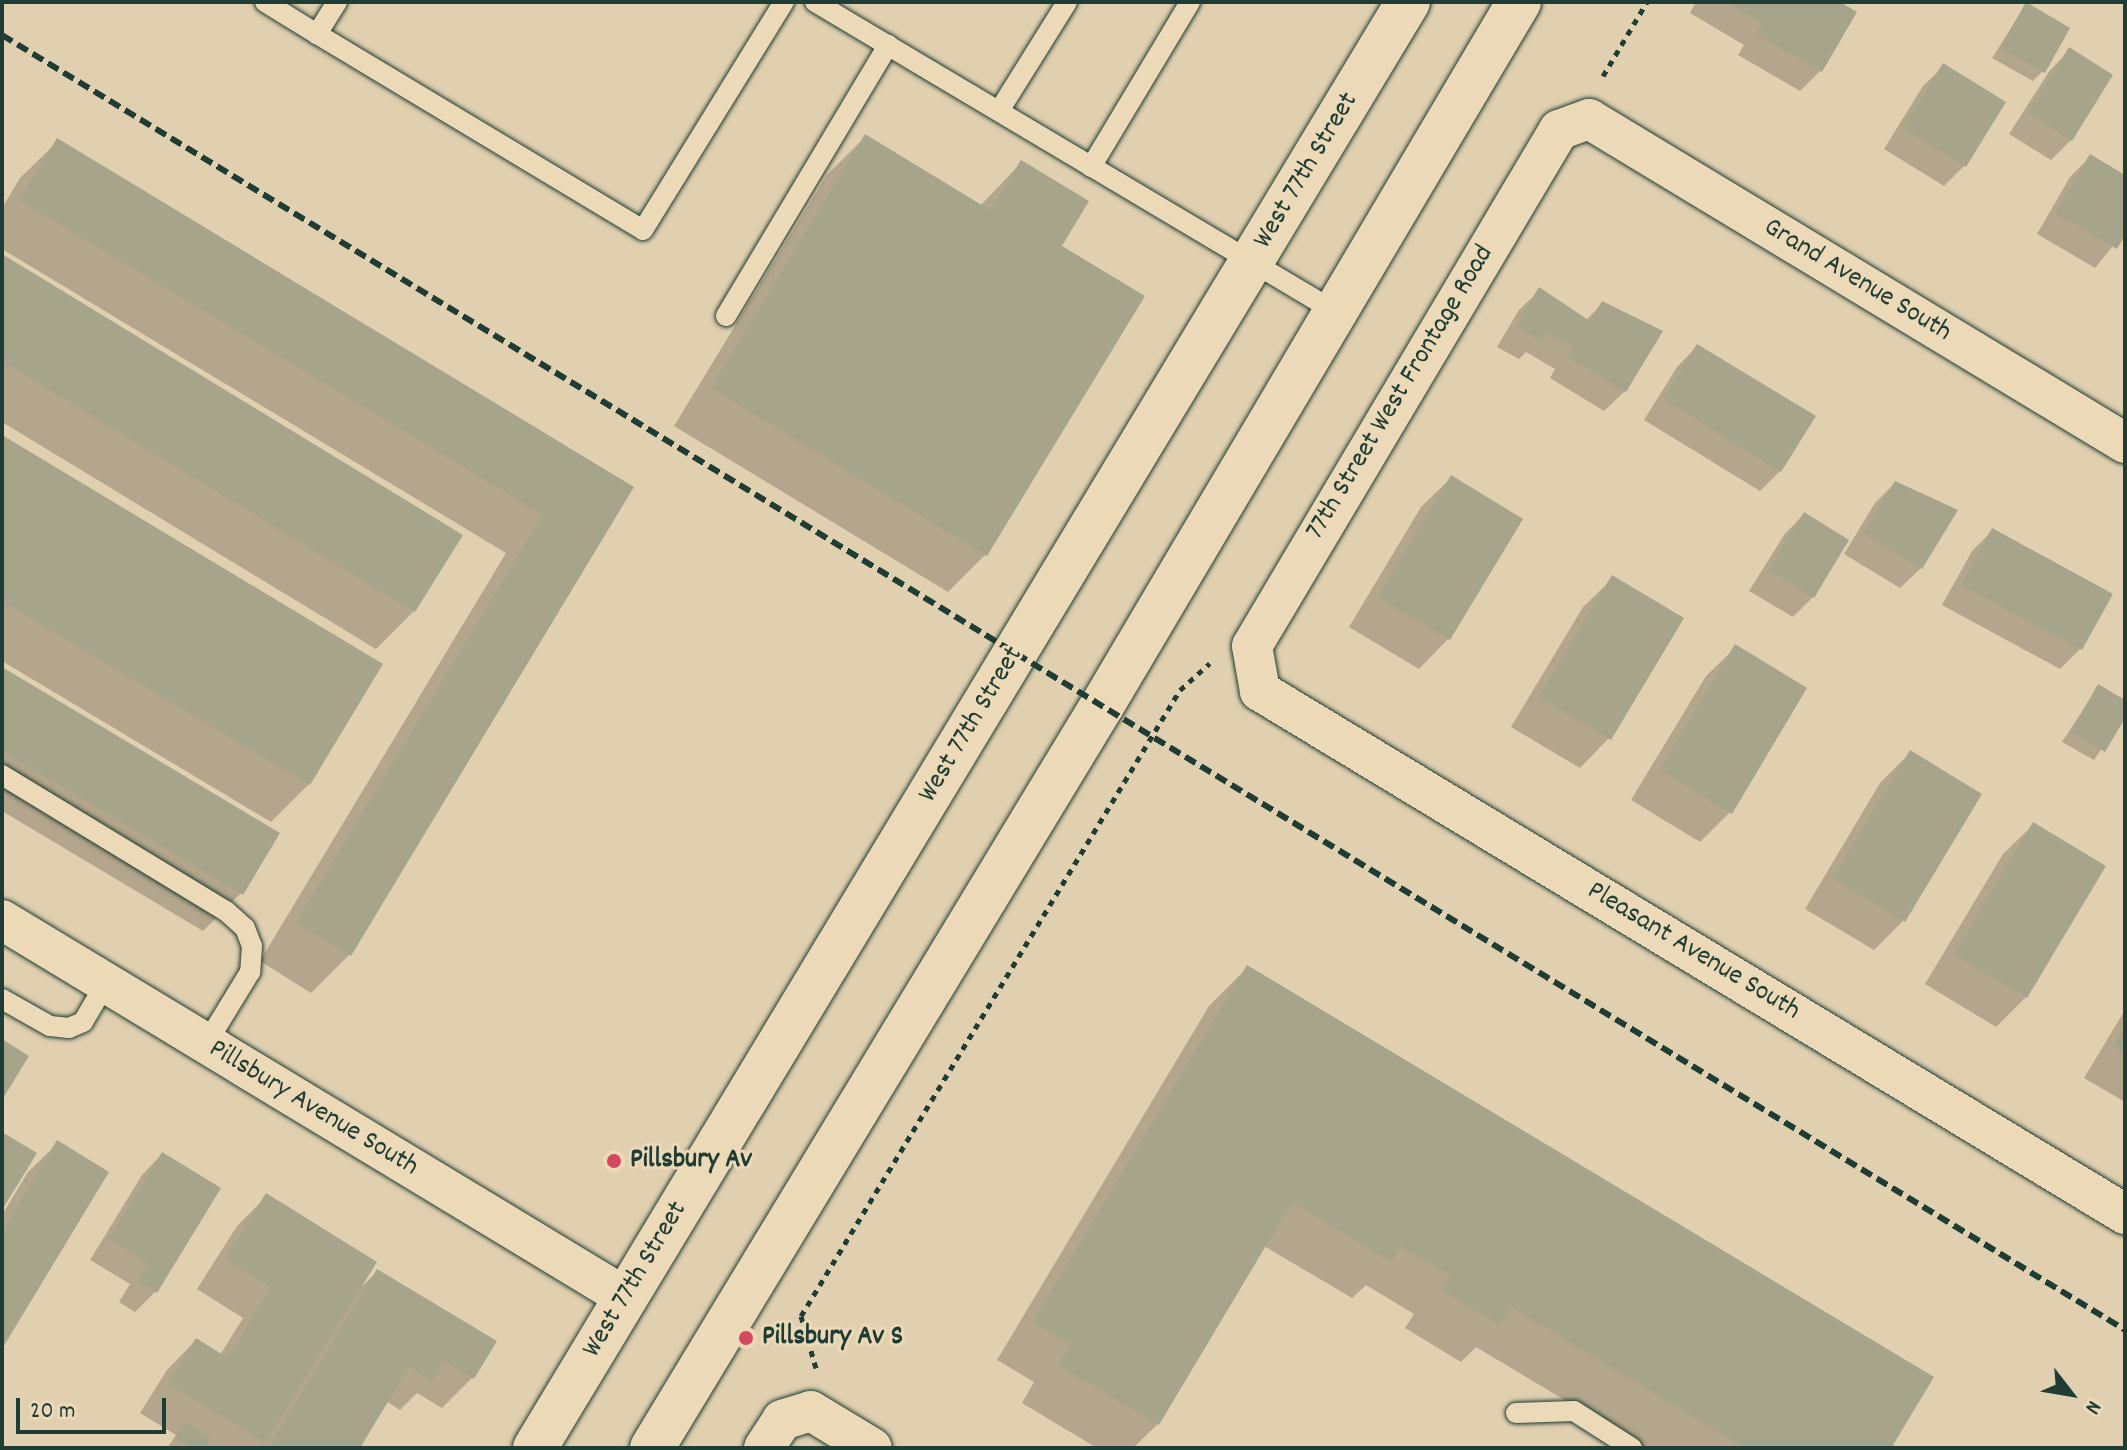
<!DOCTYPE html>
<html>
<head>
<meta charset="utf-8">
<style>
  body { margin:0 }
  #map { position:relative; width:2127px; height:1450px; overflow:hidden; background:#e0d0af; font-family:Dekko,sans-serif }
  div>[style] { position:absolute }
  .shadow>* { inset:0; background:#0003 }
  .building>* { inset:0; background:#a6a48a }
  .path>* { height:5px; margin-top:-2.5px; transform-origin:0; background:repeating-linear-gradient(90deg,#1f3d34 0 6px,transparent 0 12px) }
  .roads { filter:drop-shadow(0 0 2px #1f3d34) drop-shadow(0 0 2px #1f3d34) }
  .service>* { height:20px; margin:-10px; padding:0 10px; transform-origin:10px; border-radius:10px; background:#ecd9b7 }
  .minor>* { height:40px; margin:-20px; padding:0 20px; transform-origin:20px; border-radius:20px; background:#ecd9b7 }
  .tertiary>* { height:44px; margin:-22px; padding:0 22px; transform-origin:22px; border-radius:22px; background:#ecd9b7 }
  .rail>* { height:6px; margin-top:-3px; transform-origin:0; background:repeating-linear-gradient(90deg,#1f3d34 0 12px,transparent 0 18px) }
  .dots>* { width:22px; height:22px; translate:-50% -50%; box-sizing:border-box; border:4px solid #ecd9b7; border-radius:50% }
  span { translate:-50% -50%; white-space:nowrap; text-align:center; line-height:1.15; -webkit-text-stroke:6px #ecd9b7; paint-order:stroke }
  .street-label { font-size:28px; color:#1f3d34 }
  .poi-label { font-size:28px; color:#1f3d34; font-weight:700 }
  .left { translate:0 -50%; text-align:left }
  .frame { position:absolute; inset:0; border:4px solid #1f3d34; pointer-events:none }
  .north { position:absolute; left:2031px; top:1354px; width:80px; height:80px; -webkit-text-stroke:6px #ecd9b7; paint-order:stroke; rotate:121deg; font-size:22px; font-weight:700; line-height:32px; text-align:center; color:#1f3d34 }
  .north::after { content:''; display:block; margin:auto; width:28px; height:36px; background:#1f3d34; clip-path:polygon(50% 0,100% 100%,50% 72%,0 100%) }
  .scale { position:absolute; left:16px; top:1398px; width:150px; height:36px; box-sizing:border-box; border:4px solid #1f3d34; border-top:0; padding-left:10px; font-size:24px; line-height:28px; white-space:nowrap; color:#1f3d34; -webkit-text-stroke:6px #ecd9b7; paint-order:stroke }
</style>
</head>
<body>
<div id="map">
  <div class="shadow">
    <i style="clip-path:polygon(1696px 2px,1836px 2px,1855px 13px,1820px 71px,1800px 91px,1738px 55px,1744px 45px,1690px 13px)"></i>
    <i style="clip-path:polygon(2026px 5px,2043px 71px,2033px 81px,1992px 58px)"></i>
    <i style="clip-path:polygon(2070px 50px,2071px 140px,2051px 160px,2009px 134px,2050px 70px)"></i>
    <i style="clip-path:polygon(1944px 66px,1964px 166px,1944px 186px,1884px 149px,1923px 86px)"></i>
    <i style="clip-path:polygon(865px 137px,980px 206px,1021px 163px,1059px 246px,986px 554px,948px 592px,674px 426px,827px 175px)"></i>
    <i style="clip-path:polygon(58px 141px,632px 488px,349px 955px,311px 993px,260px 961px,506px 553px,2px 249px,2px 208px,20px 178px)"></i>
    <i style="clip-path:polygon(2090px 157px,2125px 177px,2125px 231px,2095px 268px,2037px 234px,2070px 177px)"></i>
    <i style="clip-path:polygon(2px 257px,460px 536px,414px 611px,376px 649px,2px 422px)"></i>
    <i style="clip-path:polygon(1540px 290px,1586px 320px,1602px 304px,1625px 391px,1604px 411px,1550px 378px,1555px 369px,1526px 352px,1519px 359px,1497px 347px,1519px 310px)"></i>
    <i style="clip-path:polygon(1697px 346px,1780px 471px,1760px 491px,1644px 420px,1677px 367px)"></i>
    <i style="clip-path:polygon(2px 438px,309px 784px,271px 822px,2px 661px)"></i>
    <i style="clip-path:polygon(1451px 478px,1448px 639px,1419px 669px,1349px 627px,1421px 507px)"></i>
    <i style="clip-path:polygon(1895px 483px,1921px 568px,1900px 588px,1844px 554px,1875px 503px)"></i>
    <i style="clip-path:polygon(1804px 514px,1813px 597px,1793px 617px,1749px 591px,1784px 535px)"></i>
    <i style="clip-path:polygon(1992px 531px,2110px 595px,2080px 649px,2060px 669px,1942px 605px,1972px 551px)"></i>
    <i style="clip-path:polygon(1613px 578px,1609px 738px,1580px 768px,1511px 727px,1583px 607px)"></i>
    <i style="clip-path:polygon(1736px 647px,1730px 812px,1700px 842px,1631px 800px,1706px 676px)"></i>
    <i style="clip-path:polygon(2px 669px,241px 893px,203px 931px,2px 811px)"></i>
    <i style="clip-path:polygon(2098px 687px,2125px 702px,2125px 714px,2094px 760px,2062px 742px)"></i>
    <i style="clip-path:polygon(1910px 753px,1903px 921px,1874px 950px,1805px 909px,1880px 783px)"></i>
    <i style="clip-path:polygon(2033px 825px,2026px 997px,1996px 1027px,1925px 984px,2003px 854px)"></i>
    <i style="clip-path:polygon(1247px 968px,1890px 1446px,1894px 1448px,1645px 1448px,1476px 1347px,1461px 1362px,1405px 1328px,1414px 1314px,1366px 1285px,1352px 1298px,1264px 1246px,1158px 1424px,1133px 1448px,1097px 1448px,1022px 1403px,1034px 1382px,997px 1360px,1209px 1006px)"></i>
    <i style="clip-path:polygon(2125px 1010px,2125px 1102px,2084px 1078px)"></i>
    <i style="clip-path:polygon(58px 1143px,2px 1345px,2px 1215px,28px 1172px)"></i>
    <i style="clip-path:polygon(162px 1154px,155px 1292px,135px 1312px,119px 1302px,130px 1284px,90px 1260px,142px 1175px)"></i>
    <i style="clip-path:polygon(267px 1196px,360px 1288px,377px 1272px,494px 1342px,472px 1378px,442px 1408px,417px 1393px,400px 1410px,386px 1401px,358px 1448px,167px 1448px,176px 1435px,140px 1413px,167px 1370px,196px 1340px,220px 1355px,243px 1318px,197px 1289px,237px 1226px)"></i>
  </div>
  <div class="building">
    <i style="clip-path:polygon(1726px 2px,1840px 2px,1857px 12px,1822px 72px,1756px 34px,1763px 24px)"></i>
    <i style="clip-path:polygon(2026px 2px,2070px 28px,2045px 73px,2000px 48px)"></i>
    <i style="clip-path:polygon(2069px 47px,2113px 75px,2072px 141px,2028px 113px)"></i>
    <i style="clip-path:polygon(1943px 63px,2006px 102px,1966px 167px,1903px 128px)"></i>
    <i style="clip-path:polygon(865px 134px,990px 210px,1021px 160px,1089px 201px,1062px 246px,1145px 296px,987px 556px,711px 388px)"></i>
    <i style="clip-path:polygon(57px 138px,634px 487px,351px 956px,296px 923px,543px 515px,20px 200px)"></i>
    <i style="clip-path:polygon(2090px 154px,2125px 175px,2125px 235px,2117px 249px,2055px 213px)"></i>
    <i style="clip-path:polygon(2px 254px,463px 535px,415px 612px,2px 361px)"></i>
    <i style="clip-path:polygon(1539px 287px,1590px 321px,1602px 301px,1663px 331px,1626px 392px,1568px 357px,1574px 348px,1546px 332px,1540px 340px,1516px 326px)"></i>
    <i style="clip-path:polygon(1697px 344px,1816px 416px,1781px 472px,1663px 399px)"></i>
    <i style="clip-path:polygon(2px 435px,383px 664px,310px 785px,2px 601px)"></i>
    <i style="clip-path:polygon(1451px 475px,1523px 519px,1450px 640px,1378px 597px)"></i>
    <i style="clip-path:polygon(1895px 481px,1958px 510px,1922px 569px,1863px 533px)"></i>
    <i style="clip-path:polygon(1804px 512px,1849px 540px,1814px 598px,1768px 570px)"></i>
    <i style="clip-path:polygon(1992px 528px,2113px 594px,2082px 650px,1961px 585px)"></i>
    <i style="clip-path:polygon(1612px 575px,1684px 618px,1611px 740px,1539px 697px)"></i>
    <i style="clip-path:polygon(1735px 644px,1807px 688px,1732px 814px,1660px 770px)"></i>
    <i style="clip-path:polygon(2px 667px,280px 833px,243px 895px,2px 751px)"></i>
    <i style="clip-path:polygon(2098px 684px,2125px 700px,2125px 718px,2105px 752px,2071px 732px)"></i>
    <i style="clip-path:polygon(1910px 750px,1982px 794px,1905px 922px,1833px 878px)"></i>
    <i style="clip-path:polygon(2033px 822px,2106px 866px,2027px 998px,1954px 954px)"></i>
    <i style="clip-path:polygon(1247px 965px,1934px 1377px,1893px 1445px,1898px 1448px,1745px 1448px,1511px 1307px,1500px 1325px,1442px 1290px,1450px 1275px,1401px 1246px,1391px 1262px,1292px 1202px,1159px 1425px,1058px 1365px,1071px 1344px,1033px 1322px)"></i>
    <i style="clip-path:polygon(2125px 1027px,2125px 1055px,2113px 1047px)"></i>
    <i style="clip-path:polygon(2px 1039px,29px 1056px,2px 1100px)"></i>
    <i style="clip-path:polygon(2px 1132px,37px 1153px,2px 1210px)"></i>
    <i style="clip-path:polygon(57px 1140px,109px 1172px,2px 1349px,2px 1232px)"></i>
    <i style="clip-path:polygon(162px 1152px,221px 1188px,157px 1293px,138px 1281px,148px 1264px,108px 1239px)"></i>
    <i style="clip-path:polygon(266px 1193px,377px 1262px,265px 1443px,168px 1383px,196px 1338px,228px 1358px,271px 1287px,225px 1259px)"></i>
    <i style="clip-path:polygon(377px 1269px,497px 1341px,474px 1379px,444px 1361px,432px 1381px,409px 1367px,360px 1448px,268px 1448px)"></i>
    <i style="clip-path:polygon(186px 1422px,212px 1439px,206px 1448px,190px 1448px,175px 1437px)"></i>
  </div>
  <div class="path">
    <i style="left:1603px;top:76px;width:86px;rotate:-59.3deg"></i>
    <i style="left:816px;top:1368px;width:54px;rotate:-106.1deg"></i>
    <i style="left:801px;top:1316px;width:732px;rotate:-58.81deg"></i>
    <i style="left:1180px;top:690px;width:40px;rotate:-42deg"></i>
  </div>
  <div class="roads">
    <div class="service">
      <i style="left:265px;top:2px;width:61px;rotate:31.6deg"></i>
      <i style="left:337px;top:2px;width:38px;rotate:122deg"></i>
      <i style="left:317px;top:34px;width:380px;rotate:31deg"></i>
      <i style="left:643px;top:230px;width:268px;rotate:-58.3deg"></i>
      <i style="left:815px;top:2px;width:606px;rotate:30.75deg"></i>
      <i style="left:999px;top:111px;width:128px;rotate:-58deg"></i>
      <i style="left:1091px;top:167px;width:192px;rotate:-59deg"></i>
      <i style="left:726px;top:316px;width:316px;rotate:-59.1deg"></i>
      <i style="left:2px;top:775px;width:262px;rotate:31.3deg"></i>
      <i style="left:226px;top:911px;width:25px;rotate:42deg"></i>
      <i style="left:245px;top:928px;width:19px;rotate:69deg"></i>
      <i style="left:252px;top:946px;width:26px;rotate:94deg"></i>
      <i style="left:250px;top:972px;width:84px;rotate:121.4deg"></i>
      <i style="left:2px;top:999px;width:55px;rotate:29.4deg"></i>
      <i style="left:50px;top:1026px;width:19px;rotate:6deg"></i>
      <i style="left:69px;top:1028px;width:15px;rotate:-23deg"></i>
      <i style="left:83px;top:1022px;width:45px;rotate:-59.5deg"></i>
      <i style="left:1516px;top:1413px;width:58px;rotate:-2deg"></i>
      <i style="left:1574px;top:1411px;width:69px;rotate:32.5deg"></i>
    </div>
    <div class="minor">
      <i style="left:2125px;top:443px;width:626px;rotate:-148.85deg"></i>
      <i style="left:1589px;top:119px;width:32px;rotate:160deg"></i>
      <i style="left:1559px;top:130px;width:600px;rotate:120.75deg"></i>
      <i style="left:1252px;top:646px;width:46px;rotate:79.9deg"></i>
      <i style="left:1260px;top:691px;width:1011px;rotate:31.16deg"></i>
      <i style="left:2px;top:920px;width:728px;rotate:31.18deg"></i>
      <i style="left:764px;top:1448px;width:33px;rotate:-57deg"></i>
      <i style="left:782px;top:1420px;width:30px;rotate:-17deg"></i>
      <i style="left:811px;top:1411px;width:71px;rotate:31.2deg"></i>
    </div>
    <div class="tertiary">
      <i style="left:535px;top:1448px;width:1689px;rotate:-58.88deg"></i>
      <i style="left:652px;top:1448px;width:870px;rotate:-58.78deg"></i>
      <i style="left:1103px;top:704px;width:816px;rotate:-59.35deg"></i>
    </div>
  </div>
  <div class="rail">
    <i style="left:2px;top:35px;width:2487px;rotate:31.38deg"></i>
  </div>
  <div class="dots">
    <i style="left:614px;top:1161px;background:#d1495b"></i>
    <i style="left:746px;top:1338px;background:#d1495b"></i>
  </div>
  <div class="street-label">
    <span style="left:1307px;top:171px;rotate:-59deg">West 77th Street</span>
    <span style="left:1857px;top:281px;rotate:31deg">Grand Avenue South</span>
    <span style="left:1401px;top:393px;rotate:-59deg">77th Street West Frontage Road</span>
    <span style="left:972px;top:725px;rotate:-59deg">West 77th Street</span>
    <span style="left:1693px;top:952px;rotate:31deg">Pleasant Avenue South</span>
    <span style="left:313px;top:1109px;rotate:31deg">Pillsbury Avenue South</span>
    <span style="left:636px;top:1280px;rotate:-59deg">West 77th Street</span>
  </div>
  <div class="poi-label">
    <span class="left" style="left:630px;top:1161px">Pillsbury Av</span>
    <span class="left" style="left:762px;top:1338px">Pillsbury Av S</span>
  </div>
  <div class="frame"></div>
  <div class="north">N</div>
  <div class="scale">20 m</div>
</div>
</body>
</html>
